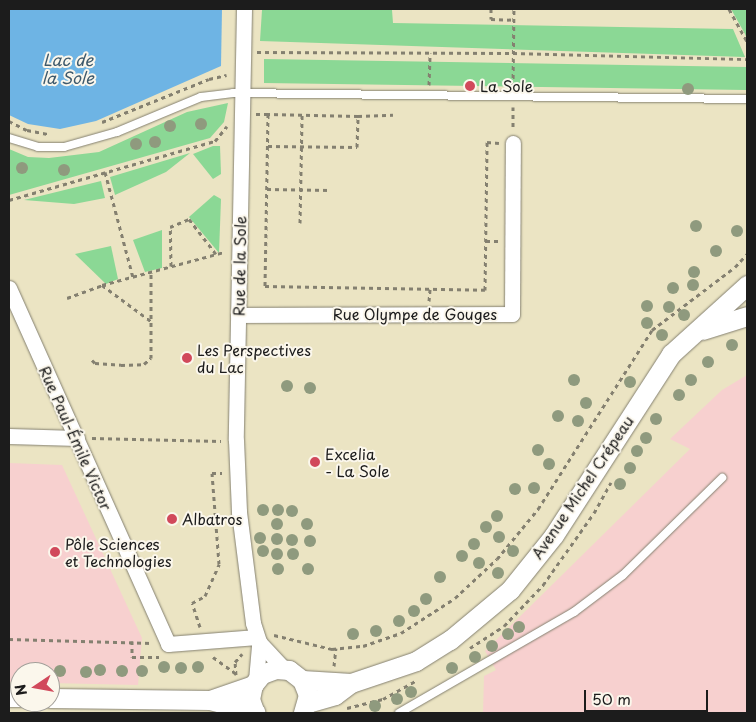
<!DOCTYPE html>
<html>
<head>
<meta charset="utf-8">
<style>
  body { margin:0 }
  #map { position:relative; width:756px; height:722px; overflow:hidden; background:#ebe4c3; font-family:"Playpen Sans",sans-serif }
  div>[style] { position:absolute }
  .built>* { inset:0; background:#f7d0cf }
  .green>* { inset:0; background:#8bd895 }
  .water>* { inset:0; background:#6eb4e4 }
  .path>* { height:3px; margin-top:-1.5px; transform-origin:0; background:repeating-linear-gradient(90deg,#848070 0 4px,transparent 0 8px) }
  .roads { filter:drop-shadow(0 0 1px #848070) drop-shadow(0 0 1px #848070) }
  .service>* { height:8px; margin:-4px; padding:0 4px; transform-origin:4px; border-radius:4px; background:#fff }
  .minor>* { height:15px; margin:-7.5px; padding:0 7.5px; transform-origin:7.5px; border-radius:7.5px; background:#fff }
  .tertiary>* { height:19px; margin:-9.5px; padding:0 9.5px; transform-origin:9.5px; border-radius:9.5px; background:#fff }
  .trees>* { width:12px; height:12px; margin:-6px; border-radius:50%; background:#8f9a7e }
  .dots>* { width:14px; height:14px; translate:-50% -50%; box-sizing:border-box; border:2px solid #fbf7ec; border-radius:50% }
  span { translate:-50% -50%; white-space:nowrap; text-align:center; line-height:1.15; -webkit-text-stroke:4px #fbf7ec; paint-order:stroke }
  .poi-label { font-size:15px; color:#1c1c1c }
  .left { translate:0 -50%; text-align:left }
  .street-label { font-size:15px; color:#1c1c1c }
  .water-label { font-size:16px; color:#3d596c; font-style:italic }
  .frame { position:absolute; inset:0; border:10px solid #1c1c1c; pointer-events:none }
  .north { position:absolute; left:10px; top:662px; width:50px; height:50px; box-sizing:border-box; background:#fbf7ec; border:1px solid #a29f99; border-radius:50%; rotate:258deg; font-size:14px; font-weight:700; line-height:20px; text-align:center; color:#1c1c1c }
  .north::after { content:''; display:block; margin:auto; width:18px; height:22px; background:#d1495b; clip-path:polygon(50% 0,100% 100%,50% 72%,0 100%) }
  .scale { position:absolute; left:584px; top:690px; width:124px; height:22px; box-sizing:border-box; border:2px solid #1c1c1c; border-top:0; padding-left:6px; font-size:15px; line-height:18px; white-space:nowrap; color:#1c1c1c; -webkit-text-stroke:4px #fbf7ec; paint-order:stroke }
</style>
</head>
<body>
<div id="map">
  <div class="built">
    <i style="clip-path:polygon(747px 375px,747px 713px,483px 713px,484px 676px,496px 670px,485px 651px,690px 449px,670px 439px,722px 390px)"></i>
    <i style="clip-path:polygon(9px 463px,62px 465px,142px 638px,138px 685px,50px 683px,50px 672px,20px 672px,20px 682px,9px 682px)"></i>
  </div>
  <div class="green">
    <i style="clip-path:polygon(731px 9px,747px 9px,747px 39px,745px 34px)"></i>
    <i style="clip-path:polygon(262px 10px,392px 10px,393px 23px,733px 29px,745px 57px,260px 41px)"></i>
    <i style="clip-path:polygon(264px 59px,747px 67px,746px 90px,264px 83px)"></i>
    <i style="clip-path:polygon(228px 103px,224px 122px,210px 138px,9px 195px,9px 149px,28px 157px,49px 158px,99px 152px,187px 112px)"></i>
    <i style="clip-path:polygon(213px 146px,220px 146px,221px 174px,213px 179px,193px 154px)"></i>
    <i style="clip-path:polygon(190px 153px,166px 172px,115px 195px,110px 177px)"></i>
    <i style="clip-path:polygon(101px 181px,105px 198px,74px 204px,24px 200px)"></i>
    <i style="clip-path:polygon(214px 195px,221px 199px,219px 253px,189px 217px)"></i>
    <i style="clip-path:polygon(162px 230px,162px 268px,145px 272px,133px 240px)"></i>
    <i style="clip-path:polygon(111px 246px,118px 279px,106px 284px,75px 254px)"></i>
  </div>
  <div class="water">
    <i style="clip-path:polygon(9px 9px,222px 9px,221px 66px,96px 121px,60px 129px,28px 124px,9px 115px)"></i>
  </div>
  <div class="path">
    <i style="left:491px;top:9px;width:10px;rotate:90deg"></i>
    <i style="left:491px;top:19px;width:23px;rotate:2deg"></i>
    <i style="left:729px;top:9px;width:37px;rotate:61deg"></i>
    <i style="left:257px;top:52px;width:256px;rotate:0.2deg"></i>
    <i style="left:513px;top:53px;width:234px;rotate:1.5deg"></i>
    <i style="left:429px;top:85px;width:32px;rotate:-88deg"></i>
    <i style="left:513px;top:86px;width:77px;rotate:-89.3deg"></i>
    <i style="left:513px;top:107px;width:21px;rotate:90deg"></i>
    <i style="left:256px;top:114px;width:12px"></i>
    <i style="left:268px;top:114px;width:172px;rotate:91deg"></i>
    <i style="left:265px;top:286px;width:220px;rotate:1deg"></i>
    <i style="left:485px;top:290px;width:148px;rotate:-89.2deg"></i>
    <i style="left:487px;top:142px;width:12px;rotate:5deg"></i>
    <i style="left:358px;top:116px;width:35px;rotate:-2deg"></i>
    <i style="left:9px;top:121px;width:20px;rotate:27deg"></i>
    <i style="left:27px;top:130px;width:21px;rotate:11deg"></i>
    <i style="left:102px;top:122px;width:115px;rotate:-21.9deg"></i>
    <i style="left:209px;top:79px;width:18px;rotate:-13deg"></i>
    <i style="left:268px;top:146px;width:89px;rotate:0.6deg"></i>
    <i style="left:357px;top:147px;width:31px;rotate:-88deg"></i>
    <i style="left:358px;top:116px;width:90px;rotate:-178.7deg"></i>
    <i style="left:105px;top:172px;width:109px;rotate:75.1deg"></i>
    <i style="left:267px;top:189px;width:63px;rotate:0.9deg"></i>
    <i style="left:9px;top:200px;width:214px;rotate:-16deg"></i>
    <i style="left:215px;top:141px;width:19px;rotate:-51deg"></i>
    <i style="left:300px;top:223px;width:108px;rotate:-88.9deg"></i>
    <i style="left:486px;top:241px;width:12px"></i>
    <i style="left:171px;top:266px;width:39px;rotate:-91deg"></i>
    <i style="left:170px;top:227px;width:21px;rotate:-23deg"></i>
    <i style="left:189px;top:219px;width:44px;rotate:52.4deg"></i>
    <i style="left:102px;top:285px;width:62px;rotate:36.5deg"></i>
    <i style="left:67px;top:298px;width:37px;rotate:-20deg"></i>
    <i style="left:102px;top:285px;width:126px;rotate:-15.1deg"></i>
    <i style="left:429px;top:301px;width:12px;rotate:-85deg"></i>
    <i style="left:92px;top:360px;width:4px;rotate:45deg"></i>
    <i style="left:95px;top:363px;width:26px;rotate:4deg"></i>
    <i style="left:121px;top:365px;width:23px;rotate:-2deg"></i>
    <i style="left:144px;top:364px;width:9px;rotate:-41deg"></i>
    <i style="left:151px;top:358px;width:84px;rotate:-90deg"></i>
    <i style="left:92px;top:438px;width:129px;rotate:1.3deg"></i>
    <i style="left:200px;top:627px;width:25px;rotate:-108deg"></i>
    <i style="left:192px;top:603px;width:15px;rotate:-28deg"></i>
    <i style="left:205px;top:596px;width:35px;rotate:-66deg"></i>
    <i style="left:219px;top:564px;width:91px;rotate:-94.4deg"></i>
    <i style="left:212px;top:473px;width:10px"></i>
    <i style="left:274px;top:635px;width:60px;rotate:13.6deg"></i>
    <i style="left:332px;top:649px;width:31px;rotate:-6deg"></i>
    <i style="left:363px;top:646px;width:40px;rotate:-18.9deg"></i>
    <i style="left:401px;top:633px;width:64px;rotate:-32.9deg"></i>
    <i style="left:455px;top:598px;width:57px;rotate:-42.9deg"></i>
    <i style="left:497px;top:559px;width:65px;rotate:-50.6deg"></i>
    <i style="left:538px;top:509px;width:212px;rotate:-57.5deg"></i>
    <i style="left:652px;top:330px;width:104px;rotate:-37.2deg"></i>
    <i style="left:735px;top:267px;width:18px;rotate:-47deg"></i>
    <i style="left:9px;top:639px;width:143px;rotate:1.6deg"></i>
    <i style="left:132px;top:641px;width:16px;rotate:90deg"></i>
    <i style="left:132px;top:657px;width:27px"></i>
    <i style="left:470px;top:648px;width:40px;rotate:-32.9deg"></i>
    <i style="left:504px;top:626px;width:57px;rotate:-46.4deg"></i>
    <i style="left:543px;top:585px;width:88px;rotate:-54.7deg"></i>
    <i style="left:594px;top:513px;width:35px;rotate:-61deg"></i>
    <i style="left:213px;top:657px;width:29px;rotate:36deg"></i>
    <i style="left:334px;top:666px;width:18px;rotate:-84deg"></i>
    <i style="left:236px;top:675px;width:13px;rotate:-94deg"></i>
    <i style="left:235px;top:662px;width:11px;rotate:-49deg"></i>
    <i style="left:347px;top:708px;width:37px;rotate:-14deg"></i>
    <i style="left:383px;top:699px;width:37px;rotate:-29deg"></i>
  </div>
  <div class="roads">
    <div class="service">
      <i style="left:9px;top:138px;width:30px;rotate:17deg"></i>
      <i style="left:38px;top:147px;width:26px"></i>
      <i style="left:64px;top:147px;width:55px;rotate:-15.8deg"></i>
      <i style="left:117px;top:132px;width:91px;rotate:-22.6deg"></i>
      <i style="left:201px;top:97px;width:32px;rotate:-7deg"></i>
      <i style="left:233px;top:93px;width:514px;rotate:0.67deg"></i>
      <i style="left:399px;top:713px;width:202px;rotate:-30deg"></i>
      <i style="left:574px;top:612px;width:61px;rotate:-37.1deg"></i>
      <i style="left:623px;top:575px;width:139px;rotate:-44.4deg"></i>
    </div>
    <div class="minor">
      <i style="left:244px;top:9px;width:431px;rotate:91.1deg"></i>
      <i style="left:236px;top:440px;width:72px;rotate:87.6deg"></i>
      <i style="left:239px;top:512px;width:112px;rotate:82.8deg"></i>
      <i style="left:253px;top:623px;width:20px;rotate:72deg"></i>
      <i style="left:259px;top:642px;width:37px;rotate:47deg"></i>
      <i style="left:9px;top:288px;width:390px;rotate:65.9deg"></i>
      <i style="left:168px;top:644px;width:89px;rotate:-4.5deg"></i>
      <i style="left:238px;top:315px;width:274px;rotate:-0.2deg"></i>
      <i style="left:512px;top:314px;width:171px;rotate:-89.7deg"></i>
      <i style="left:9px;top:436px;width:68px;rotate:1.7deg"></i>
      <i style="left:256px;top:680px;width:38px;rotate:-85deg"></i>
    </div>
    <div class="tertiary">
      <i style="left:702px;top:330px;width:47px;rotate:-17.3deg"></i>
      <i style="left:302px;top:680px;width:49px;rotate:3.5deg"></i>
      <i style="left:9px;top:697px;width:11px"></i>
      <i style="left:50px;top:698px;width:160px;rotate:0.7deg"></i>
      <i style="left:210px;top:700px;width:47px;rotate:14.9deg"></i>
      <i style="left:210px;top:700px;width:46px;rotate:-19.2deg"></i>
      <i style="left:307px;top:703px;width:29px;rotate:-16deg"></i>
      <i style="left:335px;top:695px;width:20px;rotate:-37deg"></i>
      <i style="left:351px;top:683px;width:69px;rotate:-18.7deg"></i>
      <i style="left:416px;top:661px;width:40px;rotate:-32deg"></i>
      <i style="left:450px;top:640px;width:78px;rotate:-39.8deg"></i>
      <i style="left:510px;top:590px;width:70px;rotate:-51.3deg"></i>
      <i style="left:554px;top:535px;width:216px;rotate:-57.1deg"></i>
      <i style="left:671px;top:354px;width:103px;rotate:-42.2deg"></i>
      <i style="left:255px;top:713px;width:15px;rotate:-110deg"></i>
      <i style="left:250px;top:699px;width:14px;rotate:-78deg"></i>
      <i style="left:253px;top:685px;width:14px;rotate:-51deg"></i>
      <i style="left:262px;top:674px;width:15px;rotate:-20deg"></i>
      <i style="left:276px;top:669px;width:13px;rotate:4deg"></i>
      <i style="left:289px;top:670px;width:16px;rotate:38deg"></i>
      <i style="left:302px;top:680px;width:16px;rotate:68deg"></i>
      <i style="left:308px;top:695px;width:19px;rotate:106deg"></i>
    </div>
  </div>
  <div class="trees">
    <i style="left:688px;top:89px"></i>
    <i style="left:201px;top:124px"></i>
    <i style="left:170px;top:126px"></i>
    <i style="left:155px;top:142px"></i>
    <i style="left:136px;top:144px"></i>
    <i style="left:22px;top:168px"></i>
    <i style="left:64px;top:170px"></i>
    <i style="left:696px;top:226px"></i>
    <i style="left:737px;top:231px"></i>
    <i style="left:716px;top:251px"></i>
    <i style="left:694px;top:272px"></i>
    <i style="left:693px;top:285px"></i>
    <i style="left:673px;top:288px"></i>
    <i style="left:647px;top:306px"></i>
    <i style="left:669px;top:307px"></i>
    <i style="left:684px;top:315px"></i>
    <i style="left:647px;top:323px"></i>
    <i style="left:662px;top:335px"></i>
    <i style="left:732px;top:345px"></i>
    <i style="left:708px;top:362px"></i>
    <i style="left:574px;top:380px"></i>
    <i style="left:691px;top:380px"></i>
    <i style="left:630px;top:382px"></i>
    <i style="left:287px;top:386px"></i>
    <i style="left:310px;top:388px"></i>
    <i style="left:679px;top:395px"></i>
    <i style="left:586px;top:403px"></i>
    <i style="left:558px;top:416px"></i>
    <i style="left:656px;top:419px"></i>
    <i style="left:578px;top:421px"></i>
    <i style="left:646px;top:438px"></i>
    <i style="left:538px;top:450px"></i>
    <i style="left:637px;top:451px"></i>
    <i style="left:549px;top:464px"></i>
    <i style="left:630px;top:468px"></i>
    <i style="left:620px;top:484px"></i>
    <i style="left:534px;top:488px"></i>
    <i style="left:515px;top:489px"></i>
    <i style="left:263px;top:510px"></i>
    <i style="left:278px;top:510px"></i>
    <i style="left:292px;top:511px"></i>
    <i style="left:497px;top:516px"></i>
    <i style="left:277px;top:524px"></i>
    <i style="left:307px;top:524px"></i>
    <i style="left:486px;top:527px"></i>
    <i style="left:499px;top:537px"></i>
    <i style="left:260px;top:538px"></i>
    <i style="left:277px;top:539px"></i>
    <i style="left:292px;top:540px"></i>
    <i style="left:310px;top:541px"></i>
    <i style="left:474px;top:544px"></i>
    <i style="left:263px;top:551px"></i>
    <i style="left:513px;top:551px"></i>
    <i style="left:277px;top:554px"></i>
    <i style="left:293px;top:554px"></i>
    <i style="left:462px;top:556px"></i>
    <i style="left:479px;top:563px"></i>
    <i style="left:278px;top:569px"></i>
    <i style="left:308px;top:569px"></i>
    <i style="left:498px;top:573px"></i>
    <i style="left:440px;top:577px"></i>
    <i style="left:426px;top:599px"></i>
    <i style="left:414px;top:611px"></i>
    <i style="left:399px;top:621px"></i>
    <i style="left:519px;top:627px"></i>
    <i style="left:376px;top:631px"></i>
    <i style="left:353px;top:634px"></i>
    <i style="left:508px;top:634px"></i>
    <i style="left:492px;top:646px"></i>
    <i style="left:475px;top:657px"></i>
    <i style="left:164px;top:667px"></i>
    <i style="left:198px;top:667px"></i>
    <i style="left:181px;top:668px"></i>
    <i style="left:452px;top:668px"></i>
    <i style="left:100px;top:670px"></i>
    <i style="left:60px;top:671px"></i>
    <i style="left:122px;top:671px"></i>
    <i style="left:142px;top:671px"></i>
    <i style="left:86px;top:672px"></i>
    <i style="left:411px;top:692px"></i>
    <i style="left:397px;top:699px"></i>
    <i style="left:375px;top:706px"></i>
  </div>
  <div class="dots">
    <i style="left:470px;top:86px;background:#d1495b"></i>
    <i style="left:187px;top:358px;background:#d1495b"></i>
    <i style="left:315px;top:462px;background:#d1495b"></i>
    <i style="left:172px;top:519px;background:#d1495b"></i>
    <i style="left:55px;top:552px;background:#d1495b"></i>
  </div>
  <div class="poi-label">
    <span class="left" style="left:480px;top:86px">La Sole</span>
    <span class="left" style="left:197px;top:358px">Les Perspectives<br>du Lac</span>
    <span class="left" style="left:325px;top:462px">Excelia<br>- La Sole</span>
    <span class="left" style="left:182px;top:519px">Albatros</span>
    <span class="left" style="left:65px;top:552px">Pôle Sciences<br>et Technologies</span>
  </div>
  <div class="street-label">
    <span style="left:239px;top:266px;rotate:-89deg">Rue de la Sole</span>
    <span style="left:415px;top:314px">Rue Olympe de Gouges</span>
    <span style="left:76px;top:438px;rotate:66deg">Rue Paul-Émile Victor</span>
    <span style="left:582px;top:487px;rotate:-56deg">Avenue Michel Crépeau</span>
  </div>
  <div class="water-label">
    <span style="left:68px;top:68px">Lac de<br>la Sole</span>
  </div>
  <div class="frame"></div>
  <div class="north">N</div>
  <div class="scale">50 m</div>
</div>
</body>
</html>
